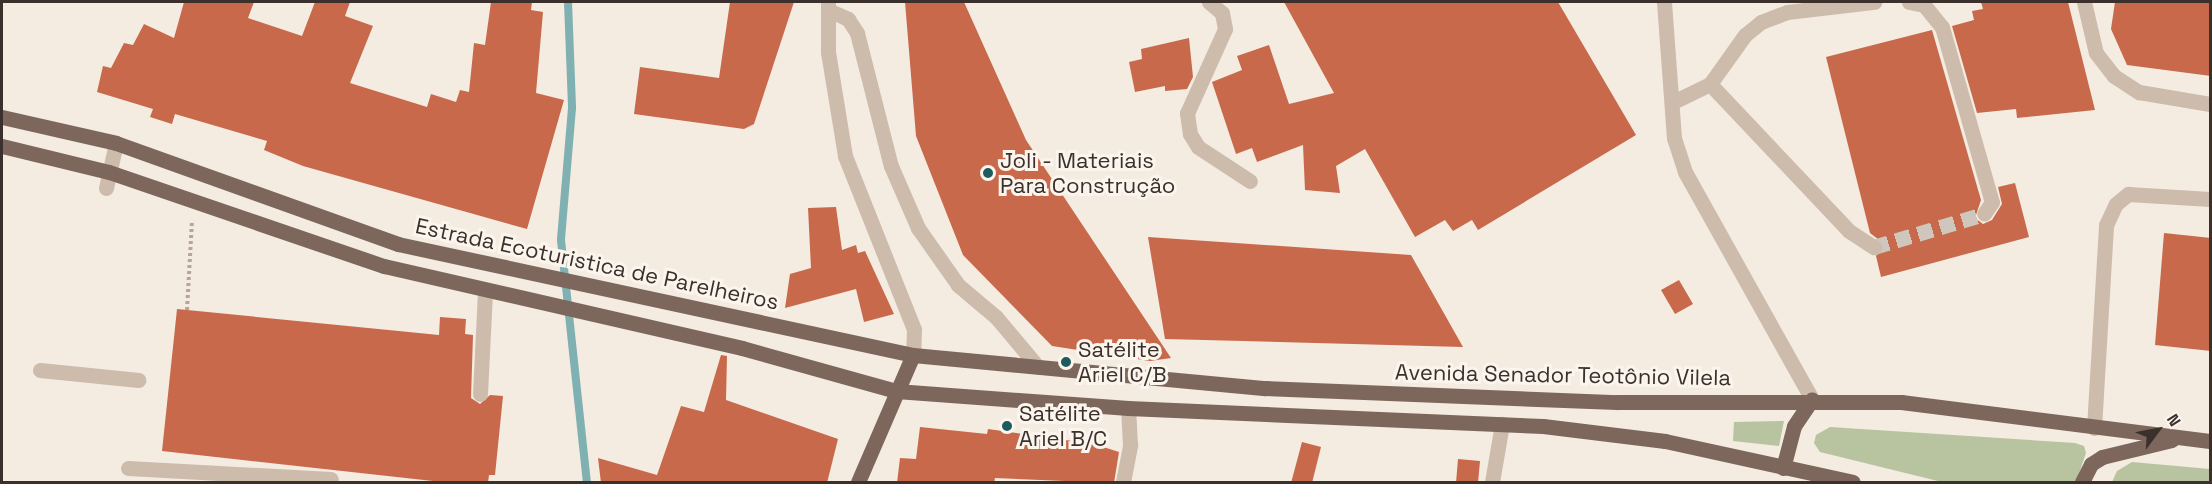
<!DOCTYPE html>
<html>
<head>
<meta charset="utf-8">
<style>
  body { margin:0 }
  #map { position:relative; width:2212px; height:484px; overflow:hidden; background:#f4ebe1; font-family:"Space Grotesk",sans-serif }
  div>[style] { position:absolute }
  .green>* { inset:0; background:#b8c4a0 }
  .stream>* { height:8px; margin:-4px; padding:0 4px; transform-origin:4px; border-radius:4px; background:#7fb0b2 }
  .building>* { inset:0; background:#c8694b }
  .minor-tunnel>* { height:15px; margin-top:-7.5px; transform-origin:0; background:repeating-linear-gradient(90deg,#cfc6bd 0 15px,transparent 0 23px) }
  .path>* { height:4px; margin-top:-2px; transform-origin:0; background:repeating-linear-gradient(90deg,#b9a596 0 3px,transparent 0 6px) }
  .minor>* { height:15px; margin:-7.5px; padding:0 7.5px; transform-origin:7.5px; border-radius:7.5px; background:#cdbbac }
  .major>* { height:15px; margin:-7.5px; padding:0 7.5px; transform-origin:7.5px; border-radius:7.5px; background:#7d675c }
  .dots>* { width:16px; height:16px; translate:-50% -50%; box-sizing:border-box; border:3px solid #fbf5ee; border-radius:50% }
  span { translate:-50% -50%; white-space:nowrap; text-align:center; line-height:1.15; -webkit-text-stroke:6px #fbf5ee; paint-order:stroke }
  .poi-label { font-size:22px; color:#3b302b }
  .left { translate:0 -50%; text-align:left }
  .street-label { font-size:22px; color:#3b302b }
  .frame { position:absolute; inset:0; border:3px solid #3b302b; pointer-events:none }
  .north { position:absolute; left:2128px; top:400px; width:60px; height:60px; -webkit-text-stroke:4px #fbf5ee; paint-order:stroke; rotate:58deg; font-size:16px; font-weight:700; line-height:24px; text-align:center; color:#3b302b }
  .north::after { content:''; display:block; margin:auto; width:21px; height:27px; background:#3b302b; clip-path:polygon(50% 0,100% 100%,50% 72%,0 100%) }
</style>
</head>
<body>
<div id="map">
  <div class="green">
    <i style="clip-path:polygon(1784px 421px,1779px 446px,1733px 441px,1734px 422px)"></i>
    <i style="clip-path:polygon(1830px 427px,2075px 443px,2084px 446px,2086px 453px,2076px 482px,1942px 482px,1820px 452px,1814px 443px,1816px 435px)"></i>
    <i style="clip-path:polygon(2132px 462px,2210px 469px,2210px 482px,2112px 482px,2117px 471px)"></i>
  </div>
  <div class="stream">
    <i style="left:568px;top:2px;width:106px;rotate:87.8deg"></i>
    <i style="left:572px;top:108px;width:132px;rotate:94.8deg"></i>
    <i style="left:561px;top:240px;width:243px;rotate:83.9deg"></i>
  </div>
  <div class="building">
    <i style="clip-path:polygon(184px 2px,254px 2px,248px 18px,302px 36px,315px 2px,350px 2px,345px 16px,373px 26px,350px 83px,427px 107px,431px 94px,456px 102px,460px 90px,469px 92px,474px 43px,485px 45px,491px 2px,532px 2px,531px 10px,543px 12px,536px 93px,564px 100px,527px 229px,303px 166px,264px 150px,267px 141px,175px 114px,172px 124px,150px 117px,153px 109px,97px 92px,103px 66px,111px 68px,124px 43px,133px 45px,144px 24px,174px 38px)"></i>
    <i style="clip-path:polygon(730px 2px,794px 2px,754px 124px,744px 129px,634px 114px,640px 67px,719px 78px)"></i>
    <i style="clip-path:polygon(905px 2px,964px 2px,1026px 140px,1171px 358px,1150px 361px,1052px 346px,963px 255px,916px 136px)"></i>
    <i style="clip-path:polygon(1284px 2px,1558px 2px,1636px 135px,1478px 230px,1472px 220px,1453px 231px,1445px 220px,1415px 237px,1365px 149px,1336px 166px,1340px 193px,1305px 190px,1303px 145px,1257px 162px,1252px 148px,1236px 154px,1212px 82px,1242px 70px,1237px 56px,1269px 45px,1289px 104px,1334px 93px)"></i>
    <i style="clip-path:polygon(1981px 2px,2068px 2px,2095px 110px,2017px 118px,2016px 109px,1977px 113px,1952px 26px,1974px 20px,1972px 11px,1983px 9px)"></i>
    <i style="clip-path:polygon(2115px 2px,2211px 2px,2211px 76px,2127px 65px,2111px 29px)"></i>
    <i style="clip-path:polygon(1932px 30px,1981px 200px,1975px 218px,1983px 224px,1992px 220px,2002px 204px,1998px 187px,2015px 183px,2029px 237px,1881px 277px,1876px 256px,1883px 243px,1870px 233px,1826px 57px)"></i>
    <i style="clip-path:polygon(1189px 38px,1193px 77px,1187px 89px,1165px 91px,1165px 86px,1135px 92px,1129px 62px,1142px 59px,1141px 49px)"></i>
    <i style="clip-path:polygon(836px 207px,842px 250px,856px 245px,858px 253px,865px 251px,894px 314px,864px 322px,856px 289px,785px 308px,790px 274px,811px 268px,808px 208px)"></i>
    <i style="clip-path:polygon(2164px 233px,2211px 238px,2211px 351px,2155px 345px)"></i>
    <i style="clip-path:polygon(1148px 237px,1411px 255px,1463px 347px,1165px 339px)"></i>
    <i style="clip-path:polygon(1679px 280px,1693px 304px,1675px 314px,1661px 290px)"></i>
    <i style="clip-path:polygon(177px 309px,439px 335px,440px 317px,466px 319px,465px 334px,473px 335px,471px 398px,480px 404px,490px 395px,503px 396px,495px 475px,489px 475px,488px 483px,451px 483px,162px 451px)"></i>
    <i style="clip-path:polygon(721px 355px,727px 356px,726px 400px,838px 439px,827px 483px,601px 483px,598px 458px,657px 475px,681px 406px,704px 412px)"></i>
    <i style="clip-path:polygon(920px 427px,987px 434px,988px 429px,1094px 444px,1119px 452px,1114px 483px,995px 478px,994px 483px,897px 483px,900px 458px,916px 459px)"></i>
    <i style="clip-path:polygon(1302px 442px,1321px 447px,1312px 483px,1291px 483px)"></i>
    <i style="clip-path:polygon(1458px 459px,1480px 461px,1478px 483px,1456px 483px)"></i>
  </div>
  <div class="minor-tunnel">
    <i style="left:1874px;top:247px;width:115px;rotate:-16.7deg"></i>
  </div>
  <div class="path">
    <i style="left:187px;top:310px;width:89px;rotate:-86.8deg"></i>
  </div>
  <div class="minor">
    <i style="left:828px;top:2px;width:50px;rotate:90deg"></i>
    <i style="left:828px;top:52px;width:105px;rotate:80.7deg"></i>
    <i style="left:845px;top:156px;width:186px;rotate:68.3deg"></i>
    <i style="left:914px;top:329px;width:26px;rotate:92deg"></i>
    <i style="left:1209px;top:2px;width:17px;rotate:40deg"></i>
    <i style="left:1222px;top:13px;width:16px;rotate:79deg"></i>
    <i style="left:1225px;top:29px;width:92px;rotate:114.3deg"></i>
    <i style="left:1187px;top:113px;width:21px;rotate:82deg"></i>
    <i style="left:1190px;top:134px;width:15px;rotate:58deg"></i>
    <i style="left:1198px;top:147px;width:62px;rotate:33.2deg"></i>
    <i style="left:1664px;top:2px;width:136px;rotate:85.8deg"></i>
    <i style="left:1674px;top:138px;width:36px;rotate:72deg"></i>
    <i style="left:1685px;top:172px;width:260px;rotate:60.8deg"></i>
    <i style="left:1909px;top:2px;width:15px;rotate:11deg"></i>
    <i style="left:1924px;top:5px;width:28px;rotate:51deg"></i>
    <i style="left:1942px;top:27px;width:182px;rotate:74.1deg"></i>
    <i style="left:1992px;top:202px;width:14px;rotate:124deg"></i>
    <i style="left:2084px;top:2px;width:52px;rotate:76.8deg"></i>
    <i style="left:2096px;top:53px;width:29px;rotate:52deg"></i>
    <i style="left:2114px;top:76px;width:30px;rotate:33deg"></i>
    <i style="left:2139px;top:92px;width:72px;rotate:9.6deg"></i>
    <i style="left:828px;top:10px;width:22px;rotate:24deg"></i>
    <i style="left:848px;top:19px;width:17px;rotate:57deg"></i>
    <i style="left:857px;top:33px;width:137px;rotate:75.7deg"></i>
    <i style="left:891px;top:166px;width:68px;rotate:66.5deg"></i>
    <i style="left:918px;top:228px;width:70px;rotate:54.9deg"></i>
    <i style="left:958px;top:285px;width:50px;rotate:40.1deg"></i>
    <i style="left:996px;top:317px;width:65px;rotate:50deg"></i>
    <i style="left:1710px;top:84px;width:202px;rotate:46.6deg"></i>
    <i style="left:1849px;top:231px;width:30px;rotate:33deg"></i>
    <i style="left:1675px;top:101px;width:39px;rotate:-26deg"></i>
    <i style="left:1710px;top:84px;width:60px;rotate:-54.5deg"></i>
    <i style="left:1745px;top:35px;width:21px;rotate:-39deg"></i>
    <i style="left:1761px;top:22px;width:28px;rotate:-21deg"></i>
    <i style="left:1787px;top:12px;width:88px;rotate:-6.6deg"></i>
    <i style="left:106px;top:188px;width:46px;rotate:-77.5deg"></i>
    <i style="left:40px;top:370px;width:99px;rotate:5.8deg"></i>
    <i style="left:480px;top:394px;width:103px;rotate:-87.2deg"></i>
    <i style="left:2094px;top:428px;width:203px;rotate:-86.6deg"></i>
    <i style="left:2106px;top:225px;width:23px;rotate:-65deg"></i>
    <i style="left:2116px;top:204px;width:16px;rotate:-40deg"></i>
    <i style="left:2128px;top:194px;width:82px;rotate:3.5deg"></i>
    <i style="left:128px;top:468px;width:203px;rotate:3.1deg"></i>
    <i style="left:1123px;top:482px;width:38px;rotate:-79deg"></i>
    <i style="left:1130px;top:445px;width:37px;rotate:-93deg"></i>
    <i style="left:1492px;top:482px;width:59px;rotate:-80.2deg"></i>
  </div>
  <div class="major">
    <i style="left:2px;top:117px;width:117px;rotate:12.8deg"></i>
    <i style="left:116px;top:143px;width:300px;rotate:19.7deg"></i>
    <i style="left:398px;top:244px;width:527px;rotate:12.16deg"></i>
    <i style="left:913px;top:355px;width:354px;rotate:5.4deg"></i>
    <i style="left:1265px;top:388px;width:352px;rotate:2.3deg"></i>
    <i style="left:1617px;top:402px;width:284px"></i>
    <i style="left:1901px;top:402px;width:311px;rotate:7.2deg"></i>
    <i style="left:2px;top:146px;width:110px;rotate:13.7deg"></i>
    <i style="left:109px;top:172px;width:291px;rotate:18.9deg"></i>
    <i style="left:384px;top:266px;width:367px;rotate:12.9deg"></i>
    <i style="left:742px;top:348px;width:160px;rotate:15.6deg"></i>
    <i style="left:896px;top:391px;width:233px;rotate:4.2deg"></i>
    <i style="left:1128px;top:408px;width:415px;rotate:2.5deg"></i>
    <i style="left:1543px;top:426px;width:123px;rotate:7deg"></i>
    <i style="left:1665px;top:441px;width:192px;rotate:12.3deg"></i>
    <i style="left:1783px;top:468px;width:43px;rotate:-75.3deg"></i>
    <i style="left:1794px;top:426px;width:32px;rotate:-56deg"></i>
    <i style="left:858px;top:482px;width:138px;rotate:-66.6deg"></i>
    <i style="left:2082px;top:482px;width:20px;rotate:-63deg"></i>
    <i style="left:2091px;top:464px;width:13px;rotate:-32deg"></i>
    <i style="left:2102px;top:457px;width:72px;rotate:-13.7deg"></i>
  </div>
  <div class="dots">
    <i style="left:988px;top:173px;background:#1f5a5e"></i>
    <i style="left:1066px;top:362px;background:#1f5a5e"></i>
    <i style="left:1007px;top:426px;background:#1f5a5e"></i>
  </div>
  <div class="poi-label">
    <span class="left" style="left:1000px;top:173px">Joli - Materiais<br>Para Construção</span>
    <span class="left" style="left:1078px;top:362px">Satélite<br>Ariel C/B</span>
    <span class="left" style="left:1019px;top:426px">Satélite<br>Ariel B/C</span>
  </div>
  <div class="street-label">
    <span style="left:597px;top:264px;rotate:12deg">Estrada Ecoturistica de Parelheiros</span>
    <span style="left:1563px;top:375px;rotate:1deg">Avenida Senador Teotônio Vilela</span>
  </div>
  <div class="frame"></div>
  <div class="north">N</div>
</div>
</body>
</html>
